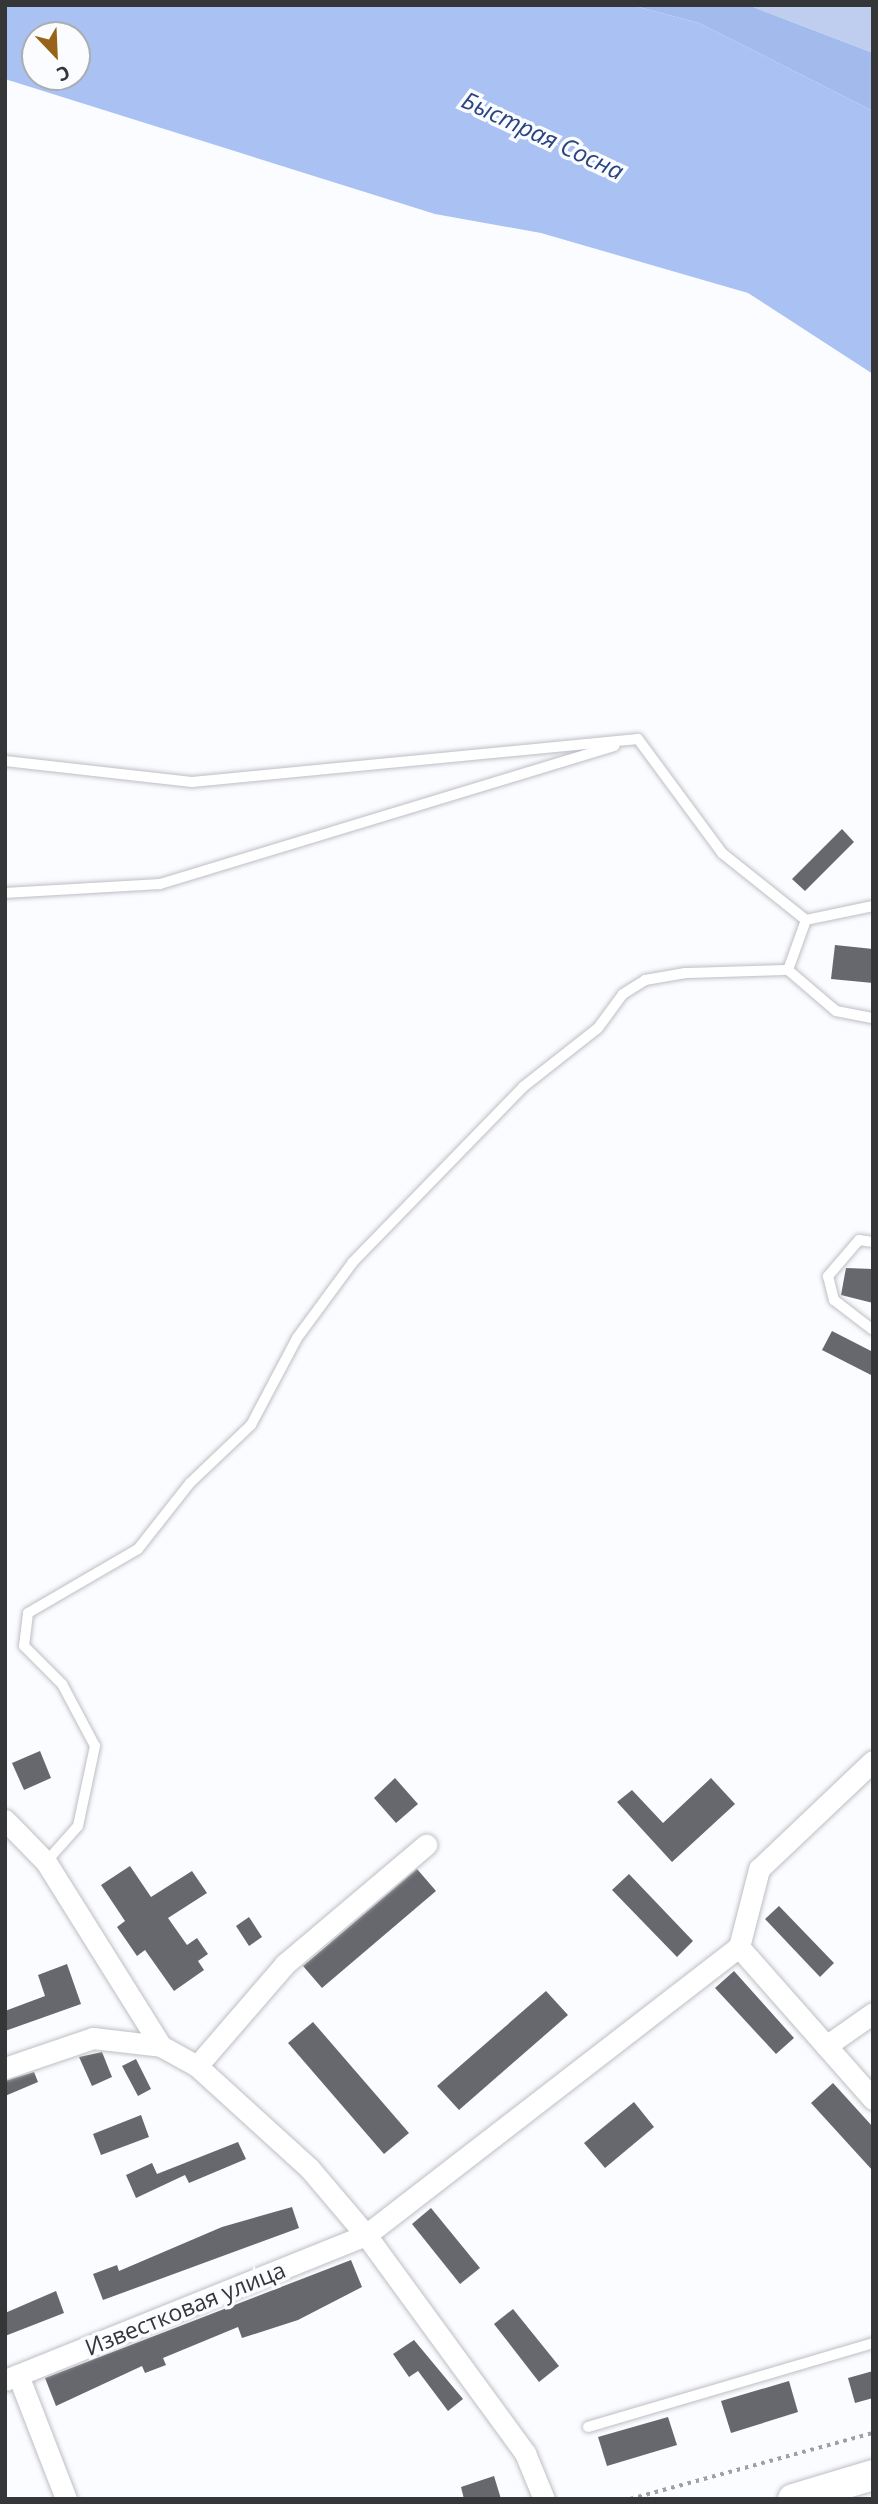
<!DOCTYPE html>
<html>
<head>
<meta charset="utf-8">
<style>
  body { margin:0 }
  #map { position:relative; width:878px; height:2504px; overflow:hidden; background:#fafcff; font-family:"Open Sans",sans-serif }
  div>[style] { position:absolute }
  .green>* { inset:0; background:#bfceee }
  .forest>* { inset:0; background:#a2baec }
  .water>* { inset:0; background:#a9c1f3 }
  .building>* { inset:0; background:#66686d }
  .path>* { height:3.5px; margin-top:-1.75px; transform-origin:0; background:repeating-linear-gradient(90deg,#9ea0a2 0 3.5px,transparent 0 8.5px) }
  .roads { filter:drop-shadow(0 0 2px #bdbfc4) drop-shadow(0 0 2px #bdbfc4) }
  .lane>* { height:10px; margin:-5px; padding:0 5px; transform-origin:5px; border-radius:5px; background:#fff }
  .street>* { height:21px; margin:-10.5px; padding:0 10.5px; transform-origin:10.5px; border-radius:10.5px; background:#fff }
  .secondary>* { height:30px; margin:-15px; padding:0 15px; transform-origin:15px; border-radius:15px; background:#fff }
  span { translate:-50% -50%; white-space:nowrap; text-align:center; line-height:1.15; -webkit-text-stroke:7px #fafcff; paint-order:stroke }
  .street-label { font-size:23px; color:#353638 }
  .water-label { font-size:24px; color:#2a4480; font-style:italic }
  .frame { position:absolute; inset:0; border:7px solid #353638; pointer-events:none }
  .north { position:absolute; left:21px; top:21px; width:70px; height:70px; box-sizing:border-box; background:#fafcff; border:2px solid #abadaf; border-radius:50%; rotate:157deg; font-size:19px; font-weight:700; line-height:28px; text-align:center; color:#353638 }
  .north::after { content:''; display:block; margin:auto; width:24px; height:32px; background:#976318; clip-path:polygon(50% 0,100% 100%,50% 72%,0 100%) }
</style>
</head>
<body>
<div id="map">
  <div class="green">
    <i style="clip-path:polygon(748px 5px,873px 5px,873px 53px)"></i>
  </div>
  <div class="forest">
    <i style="clip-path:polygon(631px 5px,748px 5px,873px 53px,873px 111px,699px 23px)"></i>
  </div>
  <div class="water">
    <i style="clip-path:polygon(evenodd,5px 5px,631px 5px,699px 23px,873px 111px,873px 374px,748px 293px,541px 233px,435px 214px,5px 79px,5px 5px,35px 35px,77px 35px,77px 77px,35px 77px,35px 35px)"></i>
  </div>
  <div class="building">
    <i style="clip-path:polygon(842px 829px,854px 842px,805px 891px,792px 879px)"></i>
    <i style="clip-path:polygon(835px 945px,873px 949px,873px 983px,831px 979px)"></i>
    <i style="clip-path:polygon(846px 1268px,873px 1269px,873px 1303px,841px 1295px)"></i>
    <i style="clip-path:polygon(832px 1331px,873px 1352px,873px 1376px,822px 1350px)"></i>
    <i style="clip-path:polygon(40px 1751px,51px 1778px,24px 1790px,12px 1763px)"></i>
    <i style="clip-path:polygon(395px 1778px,418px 1804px,396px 1823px,374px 1798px)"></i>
    <i style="clip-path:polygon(711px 1778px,735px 1804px,672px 1862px,617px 1802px,632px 1790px,663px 1823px)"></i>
    <i style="clip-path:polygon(130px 1866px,151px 1897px,192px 1871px,207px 1893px,168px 1918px,187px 1945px,197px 1938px,208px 1954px,198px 1961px,204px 1970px,174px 1991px,145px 1950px,137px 1956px,117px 1927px,125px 1921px,101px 1885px)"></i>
    <i style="clip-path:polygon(417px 1869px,436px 1891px,322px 1988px,303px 1966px)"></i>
    <i style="clip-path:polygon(629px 1874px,693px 1941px,677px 1957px,612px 1890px)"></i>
    <i style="clip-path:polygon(779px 1906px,834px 1963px,820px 1977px,765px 1919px)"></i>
    <i style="clip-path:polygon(249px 1917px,262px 1937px,249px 1946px,236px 1926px)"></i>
    <i style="clip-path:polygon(67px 1964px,81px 2004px,5px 2031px,5px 2011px,45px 1996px,38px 1975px)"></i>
    <i style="clip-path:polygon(734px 1971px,794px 2038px,776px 2054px,715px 1988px)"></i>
    <i style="clip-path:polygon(546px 1991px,568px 2015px,459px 2110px,437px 2086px)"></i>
    <i style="clip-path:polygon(313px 2022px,409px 2133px,384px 2154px,288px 2043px)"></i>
    <i style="clip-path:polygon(102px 2052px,112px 2077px,92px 2086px,79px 2057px)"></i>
    <i style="clip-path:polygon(136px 2059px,151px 2089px,138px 2096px,122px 2066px)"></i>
    <i style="clip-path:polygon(34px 2072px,38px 2082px,5px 2096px,5px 2081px)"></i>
    <i style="clip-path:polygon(833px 2083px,873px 2127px,873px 2171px,811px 2103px)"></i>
    <i style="clip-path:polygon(634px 2102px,654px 2127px,605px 2168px,584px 2143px)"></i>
    <i style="clip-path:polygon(141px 2115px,149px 2137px,101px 2155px,93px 2134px)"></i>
    <i style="clip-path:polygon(238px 2142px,246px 2159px,189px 2183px,185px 2175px,136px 2198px,126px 2175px,152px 2163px,157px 2174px)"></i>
    <i style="clip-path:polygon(292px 2207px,299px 2228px,103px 2300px,93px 2274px,117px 2265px,119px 2271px,222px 2227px)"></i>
    <i style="clip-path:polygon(431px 2208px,480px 2268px,460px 2284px,412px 2224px)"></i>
    <i style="clip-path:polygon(351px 2260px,362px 2287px,298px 2320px,242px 2338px,238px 2327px,163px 2358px,166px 2365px,145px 2373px,142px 2366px,56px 2406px,45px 2378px)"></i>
    <i style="clip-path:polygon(56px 2291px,64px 2313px,5px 2336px,5px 2313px)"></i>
    <i style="clip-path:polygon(513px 2309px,559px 2366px,539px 2382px,494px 2324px)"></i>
    <i style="clip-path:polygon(414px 2340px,463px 2399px,448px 2411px,418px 2371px,409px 2377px,393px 2354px)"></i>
    <i style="clip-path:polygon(873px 2371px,873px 2398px,855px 2403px,848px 2378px)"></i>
    <i style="clip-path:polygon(789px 2381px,798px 2412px,731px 2433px,721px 2401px)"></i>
    <i style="clip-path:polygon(668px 2417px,677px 2445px,607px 2466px,598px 2437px)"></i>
    <i style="clip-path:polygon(494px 2476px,501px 2499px,464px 2499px,461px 2487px)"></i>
  </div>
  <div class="path">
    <i style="left:630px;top:2499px;width:252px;rotate:-15.2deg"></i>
  </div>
  <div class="roads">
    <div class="lane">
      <i style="left:5px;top:761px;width:188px;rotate:6.4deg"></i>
      <i style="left:192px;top:782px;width:448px;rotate:-5.5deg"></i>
      <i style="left:638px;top:739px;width:142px;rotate:53.6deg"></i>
      <i style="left:722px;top:853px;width:107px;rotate:38.6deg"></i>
      <i style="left:5px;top:893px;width:155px;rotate:-3.3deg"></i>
      <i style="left:160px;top:884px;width:475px;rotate:-16.9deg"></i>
      <i style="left:873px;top:906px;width:68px;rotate:168.2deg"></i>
      <i style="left:806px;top:920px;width:53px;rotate:109.8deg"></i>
      <i style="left:788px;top:970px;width:63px;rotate:40.5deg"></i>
      <i style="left:836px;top:1011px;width:38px;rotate:11deg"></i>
      <i style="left:873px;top:1242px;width:14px;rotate:-172deg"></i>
      <i style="left:859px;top:1240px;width:48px;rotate:130.7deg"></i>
      <i style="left:828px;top:1276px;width:25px;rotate:76deg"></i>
      <i style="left:834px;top:1300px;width:49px;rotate:37.6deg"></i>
      <i style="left:46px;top:1862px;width:48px;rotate:-48.4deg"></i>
      <i style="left:78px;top:1826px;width:82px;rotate:-78deg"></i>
      <i style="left:95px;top:1746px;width:70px;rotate:-118deg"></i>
      <i style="left:62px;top:1684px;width:54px;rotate:-135deg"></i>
      <i style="left:24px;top:1646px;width:33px;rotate:-83deg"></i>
      <i style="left:28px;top:1613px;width:127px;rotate:-30.2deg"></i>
      <i style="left:138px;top:1549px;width:84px;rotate:-51.8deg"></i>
      <i style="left:190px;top:1483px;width:84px;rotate:-43.6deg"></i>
      <i style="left:251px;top:1425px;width:98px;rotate:-62.1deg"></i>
      <i style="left:297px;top:1338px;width:94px;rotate:-53.6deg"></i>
      <i style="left:353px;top:1262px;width:244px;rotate:-45.8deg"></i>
      <i style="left:523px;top:1087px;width:95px;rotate:-38.2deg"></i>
      <i style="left:598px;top:1028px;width:42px;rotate:-53.7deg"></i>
      <i style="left:623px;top:994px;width:26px;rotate:-32deg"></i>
      <i style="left:645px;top:980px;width:41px;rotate:-9.9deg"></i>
      <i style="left:685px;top:973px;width:103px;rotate:-1.7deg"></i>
      <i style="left:588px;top:2427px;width:297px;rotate:-16.4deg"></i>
    </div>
    <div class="street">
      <i style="left:5px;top:1820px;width:59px;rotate:45.7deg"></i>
      <i style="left:46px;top:1862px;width:217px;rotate:58deg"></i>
      <i style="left:161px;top:2046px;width:41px;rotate:29.1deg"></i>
      <i style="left:197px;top:2066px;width:153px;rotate:42.3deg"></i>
      <i style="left:310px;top:2169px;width:87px;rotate:49.7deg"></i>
      <i style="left:366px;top:2235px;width:270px;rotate:53.9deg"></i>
      <i style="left:525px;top:2453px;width:50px;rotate:67.6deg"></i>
      <i style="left:739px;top:1947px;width:203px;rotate:48.6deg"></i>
      <i style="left:826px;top:2046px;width:57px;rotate:-35.1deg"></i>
      <i style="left:197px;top:2066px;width:135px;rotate:-49.2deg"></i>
      <i style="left:285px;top:1964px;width:185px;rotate:-40.2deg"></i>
      <i style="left:5px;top:2068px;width:93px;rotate:-18.8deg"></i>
      <i style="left:93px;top:2038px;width:68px;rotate:6.7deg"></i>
      <i style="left:18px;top:2375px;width:133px;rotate:68.8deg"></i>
      <i style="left:5px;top:2380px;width:389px;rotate:-21.9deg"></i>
      <i style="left:366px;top:2235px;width:471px;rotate:-37.7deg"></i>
      <i style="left:739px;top:1947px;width:81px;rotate:-75.6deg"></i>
      <i style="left:759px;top:1869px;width:157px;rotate:-43.5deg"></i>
    </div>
    <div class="secondary">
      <i style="left:793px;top:2499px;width:84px;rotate:-16.7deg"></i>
    </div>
  </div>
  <div class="street-label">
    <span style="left:185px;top:2308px;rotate:-22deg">Известковая улица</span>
  </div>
  <div class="water-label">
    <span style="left:543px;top:135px;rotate:25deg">Быстрая Сосна</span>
  </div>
  <div class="frame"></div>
  <div class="north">С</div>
</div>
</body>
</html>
